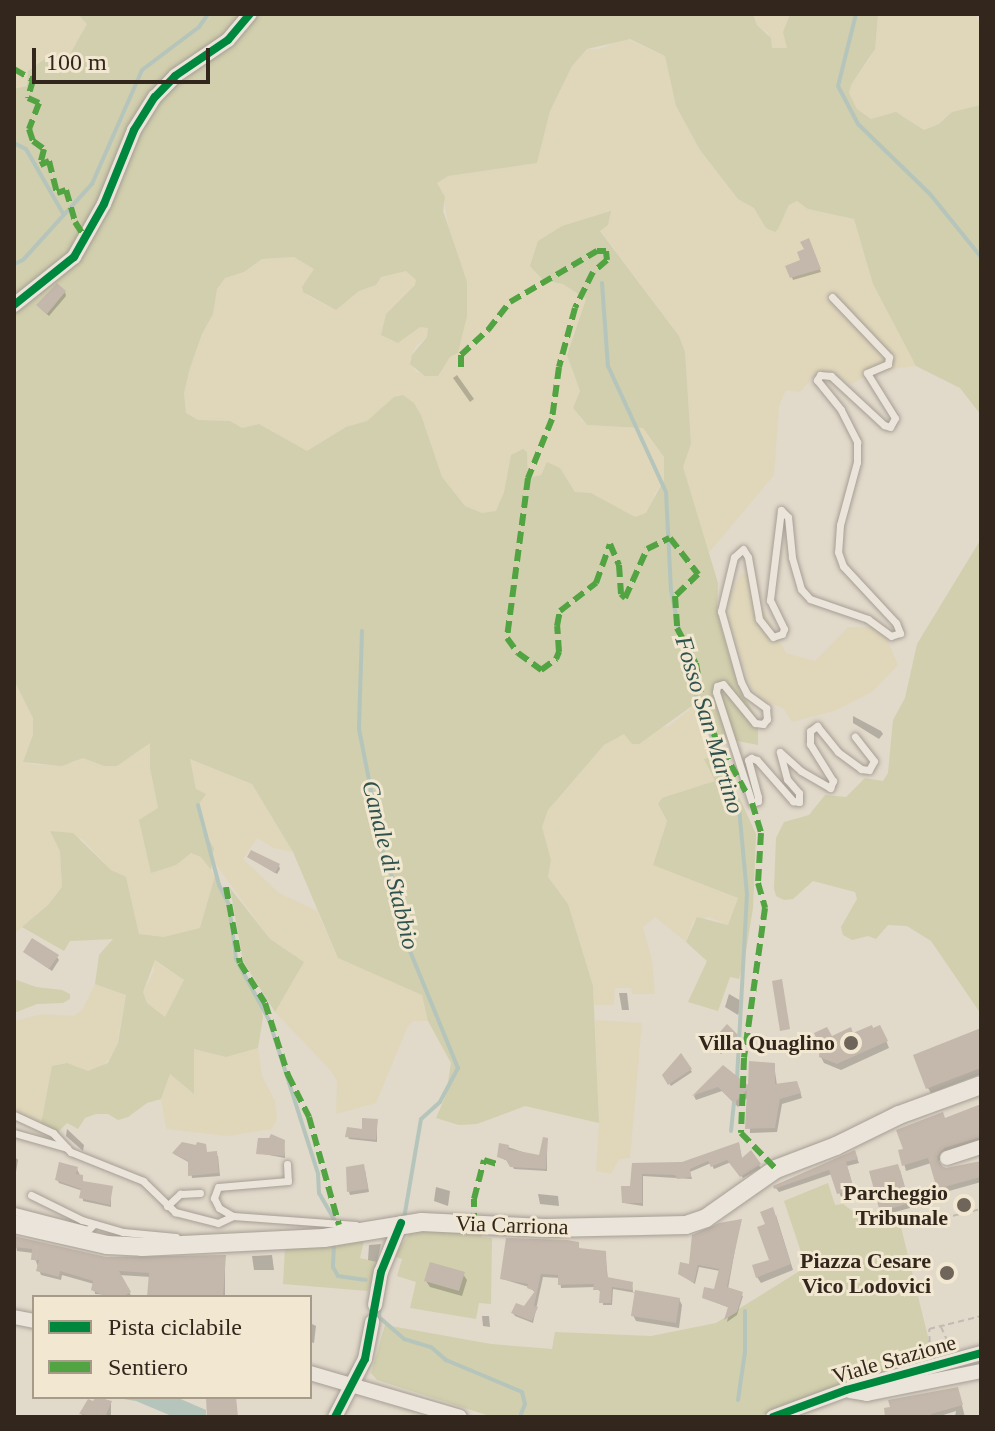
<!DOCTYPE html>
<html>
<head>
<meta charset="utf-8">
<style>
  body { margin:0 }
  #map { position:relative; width:995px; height:1431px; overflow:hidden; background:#e1d9ca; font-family:"Times New Roman",serif }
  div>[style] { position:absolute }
  .farmland>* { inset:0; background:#e0d7bb }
  .green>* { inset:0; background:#d1cfad }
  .water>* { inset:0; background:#b6c5bb }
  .shadow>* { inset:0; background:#0003 }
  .stream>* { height:4px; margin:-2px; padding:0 2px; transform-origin:2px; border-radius:2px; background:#b6c5bb }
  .building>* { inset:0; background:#c4b7ab }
  .path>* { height:2px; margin-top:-1px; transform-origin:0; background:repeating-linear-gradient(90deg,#c2bbb3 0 6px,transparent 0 10px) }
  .roads { filter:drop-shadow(0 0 2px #a69e94) drop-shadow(0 0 2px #a69e94) }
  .lane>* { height:7px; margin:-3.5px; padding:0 3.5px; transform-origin:3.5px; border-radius:3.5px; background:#eae4db }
  .street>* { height:14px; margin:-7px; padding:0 7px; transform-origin:7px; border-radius:7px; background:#eae4db }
  .secondary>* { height:18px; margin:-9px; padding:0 9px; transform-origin:9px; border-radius:9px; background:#eae4db }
  .quiet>* { height:6px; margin-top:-3px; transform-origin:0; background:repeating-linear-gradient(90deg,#52a341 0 12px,transparent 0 18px) }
  .cycleway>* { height:8px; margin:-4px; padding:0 4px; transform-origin:4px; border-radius:4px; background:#00873e }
  .dots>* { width:22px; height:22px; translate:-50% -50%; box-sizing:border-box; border:4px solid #f2e7d0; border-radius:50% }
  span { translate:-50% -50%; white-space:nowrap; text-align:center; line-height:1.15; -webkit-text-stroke:6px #f2e7d0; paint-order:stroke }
  .poi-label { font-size:22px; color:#33271d; font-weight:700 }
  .right { translate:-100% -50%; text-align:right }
  .street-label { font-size:22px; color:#33271d }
  .water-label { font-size:24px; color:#2e524d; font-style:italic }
  .frame { position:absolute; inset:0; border:16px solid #33271d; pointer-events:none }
  .legend { position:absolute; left:32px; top:1295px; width:280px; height:104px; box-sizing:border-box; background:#f2e7d0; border:2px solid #a69a88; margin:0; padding:10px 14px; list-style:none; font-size:24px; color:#33271d }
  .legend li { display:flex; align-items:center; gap:16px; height:40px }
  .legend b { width:40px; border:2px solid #a69a88 }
  .scale { position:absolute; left:32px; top:48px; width:178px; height:36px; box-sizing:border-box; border:4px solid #33271d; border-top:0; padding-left:10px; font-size:24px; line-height:28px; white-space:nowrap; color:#33271d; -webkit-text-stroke:6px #f2e7d0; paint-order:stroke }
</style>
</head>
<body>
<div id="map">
  <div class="farmland">
    <i style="clip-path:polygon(14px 14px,78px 14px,87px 24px,65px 64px,27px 87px,14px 89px)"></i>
    <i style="clip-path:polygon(753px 14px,790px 14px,785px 25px,787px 48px,772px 48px,768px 33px,757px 25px)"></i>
    <i style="clip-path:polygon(878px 14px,975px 14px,981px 27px,981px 105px,952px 112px,939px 124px,924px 130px,903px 116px,887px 114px,880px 119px,871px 119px,857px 109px,849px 93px,851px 85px,871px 57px)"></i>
    <i style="clip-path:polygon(625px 38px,665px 56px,676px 106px,700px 150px,738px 199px,751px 205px,775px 232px,792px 201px,797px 201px,808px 209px,854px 219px,873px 284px,916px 366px,874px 371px,852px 384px,823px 372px,814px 376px,800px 392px,786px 390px,779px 406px,774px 475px,707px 555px,683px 467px,691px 444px,685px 352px,679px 336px,600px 230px,608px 224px,611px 212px,543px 280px,563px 284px,586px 298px,567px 354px,580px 391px,574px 408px,581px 420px,587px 425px,643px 428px,664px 457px,664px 480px,655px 493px,644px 545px,606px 501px,591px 493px,575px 492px,564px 474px,544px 467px,541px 475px,528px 478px,527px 456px,511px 455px,504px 492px,496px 511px,482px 513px,465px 506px,442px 477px,417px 407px,399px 395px,367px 421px,346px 427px,307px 451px,259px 424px,242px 428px,230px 421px,198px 420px,186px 413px,184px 393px,190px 368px,202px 334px,213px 314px,217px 289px,225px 278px,244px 272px,262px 259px,294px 257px,314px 269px,306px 284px,308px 296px,336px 310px,359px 291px,376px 285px,381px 277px,402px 270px,410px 273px,417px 281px,415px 285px,386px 314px,381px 335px,398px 343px,420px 327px,429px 328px,427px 337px,416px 346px,410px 360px,416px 372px,438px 376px,450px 357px,449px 231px,443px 193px,437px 183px,448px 176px,537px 163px,550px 111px,572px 66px,587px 49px,600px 49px)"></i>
    <i style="clip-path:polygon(741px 573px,753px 577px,758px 602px,786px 653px,815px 661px,848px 627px,875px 627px,883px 630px,898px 665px,872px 692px,834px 711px,792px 722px,783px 708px,762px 700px,750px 686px,728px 616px,730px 596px)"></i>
    <i style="clip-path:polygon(14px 680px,33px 718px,33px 736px,24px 762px,35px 765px,73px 763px,83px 758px,104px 766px,150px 742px,150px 768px,158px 808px,151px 873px,176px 865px,190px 853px,201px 857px,215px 876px,200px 929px,165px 937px,139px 934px,126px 877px,111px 870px,82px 839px,51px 831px,60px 851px,62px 887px,48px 905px,14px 934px)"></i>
    <i style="clip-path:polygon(704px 698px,713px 736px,710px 740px,720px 755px,708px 756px,708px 768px,715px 781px,662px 799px,658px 805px,667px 821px,653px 864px,738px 898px,728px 925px,709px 917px,693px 921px,686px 942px,655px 917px,643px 927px,652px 960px,655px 994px,632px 994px,631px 988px,615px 988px,614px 1005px,594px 1005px,593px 986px,568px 904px,548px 877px,551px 860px,542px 827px,548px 810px,604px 745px,624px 734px,669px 726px)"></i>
    <i style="clip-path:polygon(190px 759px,252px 784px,293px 852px,274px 848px,257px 838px,243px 859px,279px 893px,317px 911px,338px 958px,422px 994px,428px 1021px,413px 1021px,407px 1028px,376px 1103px,336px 1114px,337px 1081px,331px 1071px,275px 1012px,304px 962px,270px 939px,212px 859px,214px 848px,202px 829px,197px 807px,206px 794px,196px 789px)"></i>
    <i style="clip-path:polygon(154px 960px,184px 980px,165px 1017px,147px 1003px,143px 992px,154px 971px)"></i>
    <i style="clip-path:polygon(95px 984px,126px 995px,115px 1054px,99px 1069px,88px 1071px,67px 1063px,52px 1066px,41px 1124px,14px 1111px,14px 1021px,42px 1014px,73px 1016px,82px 1010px)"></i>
    <i style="clip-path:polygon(595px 1020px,642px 1023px,630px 1158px,619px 1159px,611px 1174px,596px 1171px,599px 1123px)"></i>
    <i style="clip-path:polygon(258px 1048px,262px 1076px,275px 1101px,277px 1119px,272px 1129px,228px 1136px,166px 1129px,161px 1099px,170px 1074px,193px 1093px,194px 1049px,226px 1057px)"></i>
  </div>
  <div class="green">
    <i style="clip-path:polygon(78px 14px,753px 14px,757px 25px,771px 38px,772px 48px,787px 48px,783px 32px,790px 14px,878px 14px,875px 49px,851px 85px,849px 93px,857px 109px,871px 119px,896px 112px,924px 130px,939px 124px,952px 112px,981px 105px,981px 415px,960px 388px,916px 366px,873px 284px,854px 219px,808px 209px,797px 201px,789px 205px,778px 229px,775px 232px,766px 228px,754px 208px,738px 199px,700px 150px,676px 106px,665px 56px,630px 39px,587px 49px,572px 66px,550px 111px,537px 163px,448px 176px,437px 183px,445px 197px,443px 211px,467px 282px,467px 316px,458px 353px,450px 357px,438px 376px,425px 376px,410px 364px,412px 355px,427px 337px,428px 328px,420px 327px,398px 343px,381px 335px,386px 314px,415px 285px,416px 280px,406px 271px,381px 277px,376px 285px,359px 291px,336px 310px,303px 292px,302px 287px,314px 269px,294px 257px,262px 259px,244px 272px,225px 278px,217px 289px,213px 314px,202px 334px,190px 368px,184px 393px,186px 413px,198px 420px,230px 421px,242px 428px,259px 424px,307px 451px,346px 427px,367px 421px,394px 397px,403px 395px,414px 403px,421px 415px,442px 477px,465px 506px,482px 513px,496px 511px,504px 492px,511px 455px,523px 449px,527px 452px,528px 478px,541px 475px,547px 462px,560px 468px,575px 492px,591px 493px,635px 517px,646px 513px,664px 480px,664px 457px,643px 428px,587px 425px,573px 408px,580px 391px,567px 355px,586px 299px,563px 284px,543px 280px,530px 266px,538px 241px,562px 226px,611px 211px,608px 225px,600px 231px,679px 336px,685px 352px,691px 444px,683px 467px,718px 583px,717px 611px,728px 653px,740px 688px,758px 722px,758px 745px,713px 736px,703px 698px,639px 744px,632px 744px,624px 734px,604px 745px,548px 810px,542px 827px,551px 860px,548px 877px,568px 904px,593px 986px,599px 1123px,525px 1106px,477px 1124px,459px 1125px,436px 1118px,446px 1095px,451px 1063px,428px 1021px,422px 995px,338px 958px,293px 852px,252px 784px,190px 759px,196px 789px,206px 794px,197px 807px,202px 829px,214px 848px,211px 870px,201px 857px,191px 853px,176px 865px,151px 873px,139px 820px,158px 808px,150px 768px,150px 743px,117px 766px,104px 766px,83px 758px,62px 766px,23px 762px,33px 735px,33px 718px,14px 680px,14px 89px,27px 86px,28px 71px,49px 56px,65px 63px,87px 24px)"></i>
    <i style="clip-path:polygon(981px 539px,981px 1014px,931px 941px,907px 926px,888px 925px,876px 939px,868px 936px,852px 940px,843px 935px,841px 927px,857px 899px,855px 892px,813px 881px,793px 899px,784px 900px,776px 896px,774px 889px,776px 838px,784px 822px,809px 815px,825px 795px,846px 797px,865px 778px,883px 781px,888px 773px,893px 720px,905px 698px,917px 644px)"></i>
    <i style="clip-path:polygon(720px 755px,756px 834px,753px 908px,746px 951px,739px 979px,730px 977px,718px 1011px,688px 1002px,707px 961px,686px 942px,697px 917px,728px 925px,738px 898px,653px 865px,667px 821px,658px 804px,662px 798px,715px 781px,704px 759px)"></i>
    <i style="clip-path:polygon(evenodd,50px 831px,73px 833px,111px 870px,126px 877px,139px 934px,164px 937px,200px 928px,215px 876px,227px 902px,233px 955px,258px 996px,263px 1017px,258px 1048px,226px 1057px,194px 1049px,194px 1094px,170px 1074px,161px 1099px,147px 1103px,128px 1117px,118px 1120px,108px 1114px,96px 1114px,85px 1118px,78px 1129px,67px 1123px,58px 1132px,41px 1124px,52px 1066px,67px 1063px,88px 1071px,108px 1063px,118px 1043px,126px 995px,95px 984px,99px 955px,113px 939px,70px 941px,64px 951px,22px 927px,48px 905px,62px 887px,60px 851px,50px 831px,155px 960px,184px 980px,165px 1017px,147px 1003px,143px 992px,155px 960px)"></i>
    <i style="clip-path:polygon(230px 888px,270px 939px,304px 962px,275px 1012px,243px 961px)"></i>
    <i style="clip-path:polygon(14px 979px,36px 987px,62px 990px,70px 994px,70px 999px,63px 1003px,37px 1004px,14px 1013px)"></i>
    <i style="clip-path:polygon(828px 1183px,835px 1205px,843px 1204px,863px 1219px,898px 1215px,929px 1341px,927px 1356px,756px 1417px,493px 1417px,377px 1380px,371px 1373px,385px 1325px,491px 1344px,552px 1349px,555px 1332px,651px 1336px,716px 1323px,806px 1267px,784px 1201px)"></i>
    <i style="clip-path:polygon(413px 1229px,481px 1232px,482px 1237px,492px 1238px,491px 1304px,479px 1303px,476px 1319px,410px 1308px,416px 1282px,397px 1276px,402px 1259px,393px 1256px)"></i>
    <i style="clip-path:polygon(365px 1236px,360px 1258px,378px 1262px,368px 1291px,283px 1284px,285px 1248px)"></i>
  </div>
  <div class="water">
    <i style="clip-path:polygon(111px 1397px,176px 1397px,206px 1410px,206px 1417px,174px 1417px,136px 1401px)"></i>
  </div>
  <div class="shadow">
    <i style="clip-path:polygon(808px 241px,821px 272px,793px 280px,788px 267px,803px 261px)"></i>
    <i style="clip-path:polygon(65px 292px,66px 296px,49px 316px,41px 309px,39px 306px)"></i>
    <i style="clip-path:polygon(457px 375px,474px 399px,470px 402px,453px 378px)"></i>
    <i style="clip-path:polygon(853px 716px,881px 731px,883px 734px,879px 739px,853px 723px)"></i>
    <i style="clip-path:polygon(249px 857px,279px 866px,280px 869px,277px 874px)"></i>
    <i style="clip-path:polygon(25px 952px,57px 957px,59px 960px,52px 971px)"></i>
    <i style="clip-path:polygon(619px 993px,627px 993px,629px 1010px,622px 1010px)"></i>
    <i style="clip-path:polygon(729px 994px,743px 1002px,738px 1015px,725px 1007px)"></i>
    <i style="clip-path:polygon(981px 1030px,981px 1074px,931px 1093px,928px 1088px)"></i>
    <i style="clip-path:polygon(883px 1033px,889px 1048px,841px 1070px,824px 1063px,821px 1057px,831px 1038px)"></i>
    <i style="clip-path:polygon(737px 1036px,738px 1039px,721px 1054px,715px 1049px)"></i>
    <i style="clip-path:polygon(681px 1056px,692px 1072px,671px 1086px,664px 1075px)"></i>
    <i style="clip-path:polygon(774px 1065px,777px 1085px,799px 1088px,802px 1098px,782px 1104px,777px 1132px,750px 1133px,749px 1096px,738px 1107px,722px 1091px,696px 1100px,694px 1096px,723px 1068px,749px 1089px)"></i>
    <i style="clip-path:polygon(981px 1106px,981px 1144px,947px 1153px,939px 1161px,944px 1170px,981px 1162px,981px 1182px,942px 1193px,931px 1163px,906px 1171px,901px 1152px,946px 1120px)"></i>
    <i style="clip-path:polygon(377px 1121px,377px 1142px,349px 1139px,348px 1136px)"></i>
    <i style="clip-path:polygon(67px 1129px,84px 1145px,83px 1151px,66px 1136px)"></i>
    <i style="clip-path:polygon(547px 1140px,547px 1171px,514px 1169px,510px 1162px,499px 1157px,508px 1147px,540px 1158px)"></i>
    <i style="clip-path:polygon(284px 1142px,285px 1158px,258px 1153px)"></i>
    <i style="clip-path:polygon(739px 1144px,742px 1160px,750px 1153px,761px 1168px,743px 1178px,731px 1162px,714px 1169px,711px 1163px,690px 1172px,692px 1179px,643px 1176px,643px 1206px,624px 1203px,632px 1188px,634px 1165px,682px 1164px)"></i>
    <i style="clip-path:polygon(205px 1146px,207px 1154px,218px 1156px,220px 1176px,192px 1178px,190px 1163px,174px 1154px)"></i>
    <i style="clip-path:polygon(14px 1156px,18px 1160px,16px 1172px,14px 1171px)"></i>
    <i style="clip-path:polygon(856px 1156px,859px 1163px,847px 1166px,855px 1193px,841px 1197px,832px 1174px,779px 1192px,775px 1187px)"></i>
    <i style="clip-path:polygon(77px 1169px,84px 1183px,111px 1187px,111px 1207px,83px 1201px,83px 1191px,59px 1183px,57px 1179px)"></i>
    <i style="clip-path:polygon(365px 1170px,369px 1192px,350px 1195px,349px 1192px)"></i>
    <i style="clip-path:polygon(900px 1170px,910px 1208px,884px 1215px,882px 1211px)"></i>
    <i style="clip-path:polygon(933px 1186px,936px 1198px,931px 1199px,927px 1187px)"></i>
    <i style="clip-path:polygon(436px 1187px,450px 1191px,448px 1206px,434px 1201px)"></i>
    <i style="clip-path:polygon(538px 1194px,558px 1196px,559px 1206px,540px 1204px)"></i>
    <i style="clip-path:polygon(776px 1215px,793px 1270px,761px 1283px,757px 1277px,772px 1262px,768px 1225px)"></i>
    <i style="clip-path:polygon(740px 1221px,728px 1289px,743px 1296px,737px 1315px,727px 1322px,730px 1308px,704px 1298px,716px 1292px,720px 1271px,699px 1267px,695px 1284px,680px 1274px)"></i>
    <i style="clip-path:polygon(15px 1238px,106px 1259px,225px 1257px,225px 1297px,149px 1297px,151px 1277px,119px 1275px,132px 1297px,95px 1294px,94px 1284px,62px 1275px,61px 1280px,41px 1275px,33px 1253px,17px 1251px)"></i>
    <i style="clip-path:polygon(381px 1244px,377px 1262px,368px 1260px,369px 1245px)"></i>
    <i style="clip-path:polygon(578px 1244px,580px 1250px,605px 1252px,608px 1279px,632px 1284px,633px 1292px,679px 1299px,682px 1305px,679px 1328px,636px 1321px,633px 1315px,636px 1293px,613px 1289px,612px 1305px,603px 1305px,602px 1293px,595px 1287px,561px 1288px,560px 1278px,543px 1277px,533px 1323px,515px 1316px,513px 1313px,525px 1309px,536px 1293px,529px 1287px,502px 1279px)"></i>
    <i style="clip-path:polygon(272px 1255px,274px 1270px,254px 1270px,252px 1256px)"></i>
    <i style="clip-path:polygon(463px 1274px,467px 1280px,462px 1296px,430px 1287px,426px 1281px)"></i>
    <i style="clip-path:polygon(482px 1316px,489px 1316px,490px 1327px,483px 1326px)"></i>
    <i style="clip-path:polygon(310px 1323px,316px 1326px,314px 1343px,310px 1342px)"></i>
    <i style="clip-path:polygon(959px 1394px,965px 1417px,955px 1417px,956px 1411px,937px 1417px,887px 1417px)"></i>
    <i style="clip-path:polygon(99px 1397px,111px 1402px,111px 1417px,83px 1417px,81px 1414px)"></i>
  </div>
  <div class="stream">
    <i style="left:856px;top:14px;width:74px;rotate:104deg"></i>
    <i style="left:838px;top:86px;width:43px;rotate:62.2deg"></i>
    <i style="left:858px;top:124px;width:100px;rotate:44.2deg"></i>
    <i style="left:930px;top:194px;width:81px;rotate:51deg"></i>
    <i style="left:14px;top:143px;width:13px;rotate:27deg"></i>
    <i style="left:26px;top:149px;width:76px;rotate:60.1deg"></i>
    <i style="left:14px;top:264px;width:10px;rotate:-24deg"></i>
    <i style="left:23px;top:260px;width:103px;rotate:-47.8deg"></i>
    <i style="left:92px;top:184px;width:124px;rotate:-66.3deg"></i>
    <i style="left:142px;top:70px;width:71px;rotate:-37deg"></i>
    <i style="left:199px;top:27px;width:16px;rotate:-55deg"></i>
    <i style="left:602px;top:283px;width:83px;rotate:85.9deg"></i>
    <i style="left:608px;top:366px;width:139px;rotate:65.3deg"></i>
    <i style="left:666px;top:492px;width:98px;rotate:87.1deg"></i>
    <i style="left:671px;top:590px;width:87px;rotate:78.7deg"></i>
    <i style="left:688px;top:675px;width:142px;rotate:69deg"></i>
    <i style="left:739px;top:808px;width:86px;rotate:84.7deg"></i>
    <i style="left:747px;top:894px;width:186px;rotate:93.1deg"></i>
    <i style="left:362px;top:631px;width:98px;rotate:91.8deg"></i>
    <i style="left:359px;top:729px;width:129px;rotate:78.9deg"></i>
    <i style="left:384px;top:856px;width:31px;rotate:69deg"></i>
    <i style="left:395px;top:885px;width:50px;rotate:80.7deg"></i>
    <i style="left:403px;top:934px;width:145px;rotate:67.7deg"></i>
    <i style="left:458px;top:1068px;width:38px;rotate:118deg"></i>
    <i style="left:440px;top:1102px;width:25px;rotate:138deg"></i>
    <i style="left:421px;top:1119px;width:100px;rotate:99.7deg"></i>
    <i style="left:198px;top:805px;width:83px;rotate:75.3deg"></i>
    <i style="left:219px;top:885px;width:22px;rotate:63deg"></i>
    <i style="left:229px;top:905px;width:54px;rotate:82.6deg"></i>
    <i style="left:236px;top:959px;width:69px;rotate:61.6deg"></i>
    <i style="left:269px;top:1020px;width:162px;rotate:72.3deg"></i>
    <i style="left:318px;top:1174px;width:19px;rotate:87deg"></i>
    <i style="left:319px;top:1193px;width:32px;rotate:60deg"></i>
    <i style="left:731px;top:1131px;width:30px;rotate:-84deg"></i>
    <i style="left:334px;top:1245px;width:22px;rotate:93deg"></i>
    <i style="left:333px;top:1267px;width:10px;rotate:61deg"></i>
    <i style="left:338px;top:1276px;width:28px;rotate:8deg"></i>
    <i style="left:380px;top:1306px;width:11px;rotate:95deg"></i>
    <i style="left:379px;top:1317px;width:33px;rotate:41deg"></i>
    <i style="left:404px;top:1339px;width:28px;rotate:17deg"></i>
    <i style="left:431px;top:1347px;width:20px;rotate:41deg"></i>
    <i style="left:446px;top:1360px;width:82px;rotate:22.8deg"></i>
    <i style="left:522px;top:1392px;width:12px;rotate:76deg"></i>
    <i style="left:525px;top:1404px;width:14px;rotate:111deg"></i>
    <i style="left:738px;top:1400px;width:49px;rotate:-81.7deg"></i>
    <i style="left:745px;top:1352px;width:41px;rotate:-90deg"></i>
  </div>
  <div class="building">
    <i style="clip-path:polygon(809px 238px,821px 269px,790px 278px,785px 266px,800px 260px,797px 252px,804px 249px,800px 242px)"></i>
    <i style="clip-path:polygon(57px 283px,66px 291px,47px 314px,36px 305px)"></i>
    <i style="clip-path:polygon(251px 850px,280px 864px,275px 873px,247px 857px)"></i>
    <i style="clip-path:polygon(32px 938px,59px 955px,49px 969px,23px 952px)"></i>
    <i style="clip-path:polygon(782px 979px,790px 1029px,780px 1031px,772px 981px)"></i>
    <i style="clip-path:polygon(727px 1024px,738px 1035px,718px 1052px,710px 1045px,712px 1041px)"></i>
    <i style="clip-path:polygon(872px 1025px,873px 1028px,880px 1025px,888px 1041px,837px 1064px,819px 1057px,820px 1046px,814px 1033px,827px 1027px,832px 1036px,851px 1027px,853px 1033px)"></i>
    <i style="clip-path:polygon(981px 1028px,981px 1068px,926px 1089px,913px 1055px)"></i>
    <i style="clip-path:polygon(681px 1053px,692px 1069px,668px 1085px,662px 1075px)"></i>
    <i style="clip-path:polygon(749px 1061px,775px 1063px,775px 1084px,797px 1081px,801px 1093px,780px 1099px,775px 1128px,745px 1129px,747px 1090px,734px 1103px,718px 1087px,692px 1096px,723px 1065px,748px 1085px)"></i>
    <i style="clip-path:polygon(981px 1104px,981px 1137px,944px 1148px,937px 1157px,940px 1165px,946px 1168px,981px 1161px,981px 1177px,937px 1189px,928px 1158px,902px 1166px,898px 1150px,903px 1149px,896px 1130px,943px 1112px,945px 1118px)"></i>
    <i style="clip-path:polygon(362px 1118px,378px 1119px,376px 1140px,345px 1137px,347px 1127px,362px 1129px)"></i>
    <i style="clip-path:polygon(271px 1134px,285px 1140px,284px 1156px,256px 1154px,258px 1138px,269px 1138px)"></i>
    <i style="clip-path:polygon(543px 1137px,548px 1138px,546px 1169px,510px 1167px,506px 1160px,497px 1157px,499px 1143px,509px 1145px,508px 1149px,539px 1155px)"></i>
    <i style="clip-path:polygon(182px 1142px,196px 1145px,197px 1142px,206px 1144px,207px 1152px,217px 1151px,219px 1173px,188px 1176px,188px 1161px,172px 1153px)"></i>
    <i style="clip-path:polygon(739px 1142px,742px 1158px,751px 1150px,761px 1164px,740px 1177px,727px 1160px,711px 1167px,708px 1161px,690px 1169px,691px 1177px,677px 1179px,675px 1175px,642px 1174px,642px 1203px,622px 1203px,621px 1186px,630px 1186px,632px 1163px,682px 1162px)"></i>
    <i style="clip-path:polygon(855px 1150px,858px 1159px,846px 1162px,854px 1189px,837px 1194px,829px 1170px,774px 1189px,773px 1186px)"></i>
    <i style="clip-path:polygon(59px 1162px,78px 1167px,76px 1174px,83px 1175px,83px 1181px,113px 1186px,110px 1205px,79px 1198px,81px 1189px,55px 1180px)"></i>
    <i style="clip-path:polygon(364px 1164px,368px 1189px,347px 1192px,346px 1167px)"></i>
    <i style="clip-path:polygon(898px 1164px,910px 1203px,880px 1212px,869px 1171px)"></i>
    <i style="clip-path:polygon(773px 1207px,791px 1264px,756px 1278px,752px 1265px,769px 1260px,757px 1227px,765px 1224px,760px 1212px)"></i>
    <i style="clip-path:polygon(742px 1219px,727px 1287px,743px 1292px,737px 1312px,724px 1320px,728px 1307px,702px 1298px,704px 1287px,714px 1289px,719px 1269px,698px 1265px,694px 1283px,678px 1274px,680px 1262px,689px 1264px,692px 1235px,719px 1223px)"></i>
    <i style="clip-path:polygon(14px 1236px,106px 1257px,226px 1255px,223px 1297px,147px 1297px,149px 1273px,119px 1271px,131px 1292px,122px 1297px,108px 1297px,91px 1290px,93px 1281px,60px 1271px,59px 1277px,36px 1271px,39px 1260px,31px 1260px,32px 1249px,14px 1247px)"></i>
    <i style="clip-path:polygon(506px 1238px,567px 1240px,579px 1242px,579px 1248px,606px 1251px,607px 1277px,633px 1282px,632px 1290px,612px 1287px,611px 1303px,599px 1303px,600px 1290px,593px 1290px,594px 1284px,558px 1285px,558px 1275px,541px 1274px,534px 1306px,538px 1307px,532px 1321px,511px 1313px,516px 1303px,524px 1306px,535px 1291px,527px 1288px,528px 1284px,500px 1279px)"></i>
    <i style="clip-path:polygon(430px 1262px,465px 1272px,459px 1291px,424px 1281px)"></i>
    <i style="clip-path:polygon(635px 1290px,680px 1298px,676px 1323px,631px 1316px)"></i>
    <i style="clip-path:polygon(958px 1387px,963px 1405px,931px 1414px,932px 1417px,885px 1417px,884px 1408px,890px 1407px,888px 1400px)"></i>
    <i style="clip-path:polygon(96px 1397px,112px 1401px,105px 1417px,79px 1414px,88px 1399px,93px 1401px)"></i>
    <i style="clip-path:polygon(206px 1397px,236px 1397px,238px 1417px,207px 1417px)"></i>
  </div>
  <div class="path">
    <i style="left:914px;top:1225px;width:69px;rotate:-13.4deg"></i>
    <i style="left:36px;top:1261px;width:15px;rotate:-86deg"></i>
    <i style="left:941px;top:1327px;width:21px;rotate:65deg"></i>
    <i style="left:930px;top:1352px;width:23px;rotate:-92deg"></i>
    <i style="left:929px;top:1329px;width:54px;rotate:-14deg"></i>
  </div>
  <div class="roads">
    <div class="lane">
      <i style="left:832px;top:297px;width:83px;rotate:46.5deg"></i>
      <i style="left:889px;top:357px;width:7px;rotate:98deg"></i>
      <i style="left:888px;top:364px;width:23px;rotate:157deg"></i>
      <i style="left:867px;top:373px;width:53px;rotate:58.1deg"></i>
      <i style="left:895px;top:418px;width:10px;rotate:119deg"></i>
      <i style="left:890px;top:427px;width:6px;rotate:-162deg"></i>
      <i style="left:884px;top:425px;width:72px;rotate:-137.2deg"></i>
      <i style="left:831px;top:376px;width:11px;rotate:-175deg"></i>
      <i style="left:820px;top:375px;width:6px;rotate:121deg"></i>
      <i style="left:817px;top:380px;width:38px;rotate:51deg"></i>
      <i style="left:841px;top:410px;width:36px;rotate:63deg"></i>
      <i style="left:857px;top:442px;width:20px;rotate:90deg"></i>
      <i style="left:857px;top:462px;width:65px;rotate:105.1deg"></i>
      <i style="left:840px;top:525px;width:27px;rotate:94deg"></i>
      <i style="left:838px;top:552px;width:15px;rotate:70deg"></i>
      <i style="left:843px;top:566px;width:78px;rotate:47.1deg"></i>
      <i style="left:896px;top:623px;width:11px;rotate:68deg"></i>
      <i style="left:900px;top:633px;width:9px;rotate:162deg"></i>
      <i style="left:891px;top:636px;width:29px;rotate:-144deg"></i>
      <i style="left:868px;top:619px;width:61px;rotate:-161deg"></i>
      <i style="left:810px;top:599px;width:13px;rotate:-132deg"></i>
      <i style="left:801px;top:589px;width:33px;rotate:-106deg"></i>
      <i style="left:792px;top:557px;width:40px;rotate:-95.7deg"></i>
      <i style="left:788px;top:517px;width:10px;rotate:-135deg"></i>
      <i style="left:781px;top:510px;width:91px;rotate:97deg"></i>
      <i style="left:770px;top:600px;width:32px;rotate:64deg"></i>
      <i style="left:784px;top:629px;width:5px;rotate:112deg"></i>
      <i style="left:782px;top:634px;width:9px;rotate:162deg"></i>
      <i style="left:773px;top:637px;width:23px;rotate:-128deg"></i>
      <i style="left:759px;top:619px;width:63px;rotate:-100.1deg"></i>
      <i style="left:748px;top:557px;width:9px;rotate:-122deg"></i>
      <i style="left:743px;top:549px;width:12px;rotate:138deg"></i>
      <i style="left:734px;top:557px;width:56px;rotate:103.5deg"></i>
      <i style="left:721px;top:611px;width:74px;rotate:74.3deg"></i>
      <i style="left:741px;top:682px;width:13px;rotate:63deg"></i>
      <i style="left:747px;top:694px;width:24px;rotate:36deg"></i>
      <i style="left:766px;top:708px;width:11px;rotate:85deg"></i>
      <i style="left:767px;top:719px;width:6px;rotate:129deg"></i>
      <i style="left:763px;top:724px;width:8px;rotate:-173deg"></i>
      <i style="left:755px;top:723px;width:50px;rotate:-129.4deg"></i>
      <i style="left:723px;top:684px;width:6px;rotate:162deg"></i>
      <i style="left:717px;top:686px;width:6px;rotate:99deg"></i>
      <i style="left:716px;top:692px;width:117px;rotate:72deg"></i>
      <i style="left:752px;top:803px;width:6px;rotate:-18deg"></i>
      <i style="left:758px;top:801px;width:4px;rotate:-90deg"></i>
      <i style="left:758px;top:797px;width:38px;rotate:-105deg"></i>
      <i style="left:748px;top:760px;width:4px;rotate:-34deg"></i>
      <i style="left:751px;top:758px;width:6px;rotate:18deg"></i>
      <i style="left:757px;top:760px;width:55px;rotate:48.7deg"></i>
      <i style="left:793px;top:801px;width:6px;rotate:9deg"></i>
      <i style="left:799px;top:802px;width:9px;rotate:-90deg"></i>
      <i style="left:799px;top:793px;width:18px;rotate:-131deg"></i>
      <i style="left:787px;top:779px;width:28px;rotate:-105deg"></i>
      <i style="left:780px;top:752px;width:28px;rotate:42deg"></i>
      <i style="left:801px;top:771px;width:34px;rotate:30deg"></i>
      <i style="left:830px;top:788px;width:8px;rotate:-67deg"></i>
      <i style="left:833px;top:781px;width:44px;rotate:-121.9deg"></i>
      <i style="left:810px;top:744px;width:13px;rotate:-90deg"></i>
      <i style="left:810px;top:731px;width:9px;rotate:-36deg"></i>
      <i style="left:817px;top:726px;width:33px;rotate:51deg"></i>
      <i style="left:838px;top:752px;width:29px;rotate:36deg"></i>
      <i style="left:861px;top:769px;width:8px;rotate:7deg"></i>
      <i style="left:869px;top:770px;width:10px;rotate:-61deg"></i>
      <i style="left:874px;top:761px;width:31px;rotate:-128deg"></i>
      <i style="left:14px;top:1115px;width:43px;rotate:24.8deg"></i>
      <i style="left:53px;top:1133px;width:26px;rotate:47deg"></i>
      <i style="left:71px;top:1152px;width:78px;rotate:21.9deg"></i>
      <i style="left:143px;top:1181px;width:45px;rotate:44.1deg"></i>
      <i style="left:175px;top:1212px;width:44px;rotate:14.3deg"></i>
      <i style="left:218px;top:1223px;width:17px;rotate:-25deg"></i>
      <i style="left:14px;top:1133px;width:55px;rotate:15.8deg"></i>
      <i style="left:287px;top:1164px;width:17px;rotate:87deg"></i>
      <i style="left:288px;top:1181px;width:70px;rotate:175.1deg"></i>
      <i style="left:218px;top:1187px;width:12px;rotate:110deg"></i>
      <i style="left:214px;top:1198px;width:11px;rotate:63deg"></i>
      <i style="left:219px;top:1208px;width:16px;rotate:30deg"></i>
      <i style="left:233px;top:1216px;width:123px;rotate:4.2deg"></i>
      <i style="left:31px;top:1195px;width:57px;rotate:26.1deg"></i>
      <i style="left:82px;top:1220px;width:43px;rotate:16.3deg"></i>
      <i style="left:123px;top:1232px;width:53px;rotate:5.4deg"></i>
      <i style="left:167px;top:1206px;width:18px;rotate:-43deg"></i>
      <i style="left:180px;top:1194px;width:20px;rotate:-3deg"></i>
      <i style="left:14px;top:1211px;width:76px;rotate:14.4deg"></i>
      <i style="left:88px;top:1230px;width:8px;rotate:-45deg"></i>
    </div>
    <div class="street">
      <i style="left:14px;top:305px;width:77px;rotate:-38.7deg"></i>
      <i style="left:74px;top:257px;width:61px;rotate:-60.5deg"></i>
      <i style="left:104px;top:204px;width:80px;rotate:-67.9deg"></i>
      <i style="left:134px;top:130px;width:39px;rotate:-58deg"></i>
      <i style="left:155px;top:97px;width:29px;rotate:-46deg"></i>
      <i style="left:175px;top:76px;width:64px;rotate:-34.2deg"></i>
      <i style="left:228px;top:40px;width:34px;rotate:-50deg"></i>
      <i style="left:947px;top:1158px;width:36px;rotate:-18deg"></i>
      <i style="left:375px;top:1305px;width:34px;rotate:-80deg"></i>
      <i style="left:381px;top:1272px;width:53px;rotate:-67.8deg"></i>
      <i style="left:14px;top:1317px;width:20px;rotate:11deg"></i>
      <i style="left:310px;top:1373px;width:156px;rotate:16.3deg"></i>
      <i style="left:850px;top:1391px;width:17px;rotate:10deg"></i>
      <i style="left:867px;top:1394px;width:116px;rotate:-11.4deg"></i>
      <i style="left:335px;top:1417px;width:65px;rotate:-62.7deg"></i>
      <i style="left:365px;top:1359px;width:38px;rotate:-79deg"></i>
      <i style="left:773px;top:1417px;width:78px;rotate:-20.3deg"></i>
      <i style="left:846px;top:1390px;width:140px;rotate:-15.3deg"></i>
    </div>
    <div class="secondary">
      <i style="left:14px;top:1224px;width:95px;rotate:12.7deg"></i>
      <i style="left:107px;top:1245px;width:35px;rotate:3deg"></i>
      <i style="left:142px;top:1247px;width:182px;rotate:-2.8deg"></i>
      <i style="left:324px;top:1238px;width:99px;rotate:-9.3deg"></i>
      <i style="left:422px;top:1222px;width:123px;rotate:2.8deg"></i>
      <i style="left:545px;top:1228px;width:141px;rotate:-1.2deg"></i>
      <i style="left:686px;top:1225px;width:21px;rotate:-19deg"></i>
      <i style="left:706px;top:1218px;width:85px;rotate:-35deg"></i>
      <i style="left:776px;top:1169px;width:64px;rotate:-21deg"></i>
      <i style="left:836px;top:1146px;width:70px;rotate:-26.2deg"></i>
      <i style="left:899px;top:1115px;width:87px;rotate:-20.1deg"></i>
    </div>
  </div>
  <div class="quiet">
    <i style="left:14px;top:69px;width:22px;rotate:30deg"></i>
    <i style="left:33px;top:80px;width:19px;rotate:106deg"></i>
    <i style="left:28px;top:98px;width:12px;rotate:24deg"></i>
    <i style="left:39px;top:103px;width:28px;rotate:111deg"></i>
    <i style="left:29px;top:129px;width:13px;rotate:72deg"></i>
    <i style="left:33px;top:141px;width:14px;rotate:36deg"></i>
    <i style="left:44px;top:149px;width:16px;rotate:104deg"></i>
    <i style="left:40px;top:165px;width:10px;rotate:-24deg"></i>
    <i style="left:49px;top:161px;width:33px;rotate:76deg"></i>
    <i style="left:57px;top:193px;width:9px;rotate:-18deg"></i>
    <i style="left:66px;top:190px;width:33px;rotate:74deg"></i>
    <i style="left:75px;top:222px;width:20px;rotate:57deg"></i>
    <i style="left:461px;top:367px;width:12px;rotate:-90deg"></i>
    <i style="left:461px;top:355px;width:37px;rotate:-43deg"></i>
    <i style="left:488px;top:330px;width:36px;rotate:-52deg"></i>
    <i style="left:510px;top:302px;width:101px;rotate:-30.4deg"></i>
    <i style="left:597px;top:251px;width:9px"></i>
    <i style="left:606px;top:251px;width:9px;rotate:84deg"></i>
    <i style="left:607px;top:260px;width:18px;rotate:139deg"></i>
    <i style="left:593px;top:272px;width:40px;rotate:116.6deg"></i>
    <i style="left:575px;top:308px;width:61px;rotate:105.2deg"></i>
    <i style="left:559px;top:367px;width:52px;rotate:97.7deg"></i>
    <i style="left:552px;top:419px;width:64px;rotate:112.1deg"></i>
    <i style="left:528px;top:478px;width:161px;rotate:97.5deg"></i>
    <i style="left:507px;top:638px;width:19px;rotate:54deg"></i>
    <i style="left:518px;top:653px;width:29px;rotate:36deg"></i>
    <i style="left:541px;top:670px;width:19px;rotate:-36deg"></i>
    <i style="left:556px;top:659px;width:8px;rotate:-67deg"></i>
    <i style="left:559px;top:652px;width:26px;rotate:-94deg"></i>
    <i style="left:557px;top:626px;width:15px;rotate:-79deg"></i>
    <i style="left:560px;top:611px;width:46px;rotate:-37.9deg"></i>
    <i style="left:596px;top:583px;width:41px;rotate:-70.3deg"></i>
    <i style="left:610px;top:544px;width:23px;rotate:67deg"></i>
    <i style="left:619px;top:565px;width:29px;rotate:86deg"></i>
    <i style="left:621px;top:594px;width:6px;rotate:45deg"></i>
    <i style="left:625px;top:598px;width:54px;rotate:-65.8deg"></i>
    <i style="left:647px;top:549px;width:25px;rotate:-26deg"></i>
    <i style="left:670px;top:538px;width:46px;rotate:52.1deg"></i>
    <i style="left:698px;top:574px;width:32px;rotate:136deg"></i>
    <i style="left:675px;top:596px;width:32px;rotate:86deg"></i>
    <i style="left:677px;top:628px;width:40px;rotate:62deg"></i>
    <i style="left:696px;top:663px;width:56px;rotate:80.7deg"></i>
    <i style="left:705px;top:718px;width:87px;rotate:61.1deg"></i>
    <i style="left:752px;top:803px;width:31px;rotate:73deg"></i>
    <i style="left:761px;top:833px;width:50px;rotate:93.4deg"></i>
    <i style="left:758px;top:883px;width:26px;rotate:74deg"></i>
    <i style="left:765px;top:908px;width:151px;rotate:98deg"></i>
    <i style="left:744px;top:1058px;width:75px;rotate:92.3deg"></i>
    <i style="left:741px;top:1133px;width:50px;rotate:45.8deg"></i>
    <i style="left:226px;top:887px;width:77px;rotate:79.6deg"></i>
    <i style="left:240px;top:963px;width:47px;rotate:58deg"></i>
    <i style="left:265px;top:1003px;width:76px;rotate:72.3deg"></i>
    <i style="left:288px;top:1075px;width:47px;rotate:63.4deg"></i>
    <i style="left:309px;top:1117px;width:112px;rotate:74.5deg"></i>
    <i style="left:474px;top:1225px;width:26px;rotate:-90deg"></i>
    <i style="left:474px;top:1199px;width:40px;rotate:-75.6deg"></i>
    <i style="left:484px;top:1160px;width:14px;rotate:17deg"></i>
  </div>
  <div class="cycleway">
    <i style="left:14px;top:305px;width:77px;rotate:-38.7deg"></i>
    <i style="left:74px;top:257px;width:61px;rotate:-60.5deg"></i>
    <i style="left:104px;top:204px;width:80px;rotate:-67.9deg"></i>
    <i style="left:134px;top:130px;width:39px;rotate:-58deg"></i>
    <i style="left:155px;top:97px;width:29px;rotate:-46deg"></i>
    <i style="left:175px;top:76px;width:64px;rotate:-34.2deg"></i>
    <i style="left:228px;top:40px;width:34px;rotate:-50deg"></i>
    <i style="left:335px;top:1417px;width:65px;rotate:-62.7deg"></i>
    <i style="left:365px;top:1359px;width:88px;rotate:-79.6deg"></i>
    <i style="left:381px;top:1272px;width:53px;rotate:-67.8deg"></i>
    <i style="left:773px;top:1417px;width:78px;rotate:-20.3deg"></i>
    <i style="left:846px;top:1390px;width:140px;rotate:-15.3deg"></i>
  </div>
  <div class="dots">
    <i style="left:851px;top:1043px;background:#70655a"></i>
    <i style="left:964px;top:1205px;background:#70655a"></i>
    <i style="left:947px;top:1273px;background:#70655a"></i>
  </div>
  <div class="poi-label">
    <span class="right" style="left:835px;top:1043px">Villa Quaglino</span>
    <span class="right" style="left:948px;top:1205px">Parcheggio<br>Tribunale</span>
    <span class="right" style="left:931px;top:1273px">Piazza Cesare<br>Vico Lodovici</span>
  </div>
  <div class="street-label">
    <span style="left:512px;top:1225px;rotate:2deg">Via Carriona</span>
    <span style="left:894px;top:1359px;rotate:-16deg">Viale Stazione</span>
  </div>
  <div class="water-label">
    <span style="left:709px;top:725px;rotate:73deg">Fosso San Martino</span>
    <span style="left:390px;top:865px;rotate:76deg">Canale di Stabbio</span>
  </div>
  <div class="frame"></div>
  <ul class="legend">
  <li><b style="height:10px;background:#00873e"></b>Pista ciclabile</li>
  <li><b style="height:10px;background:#52a341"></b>Sentiero</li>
  </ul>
  <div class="scale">100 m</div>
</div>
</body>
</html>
